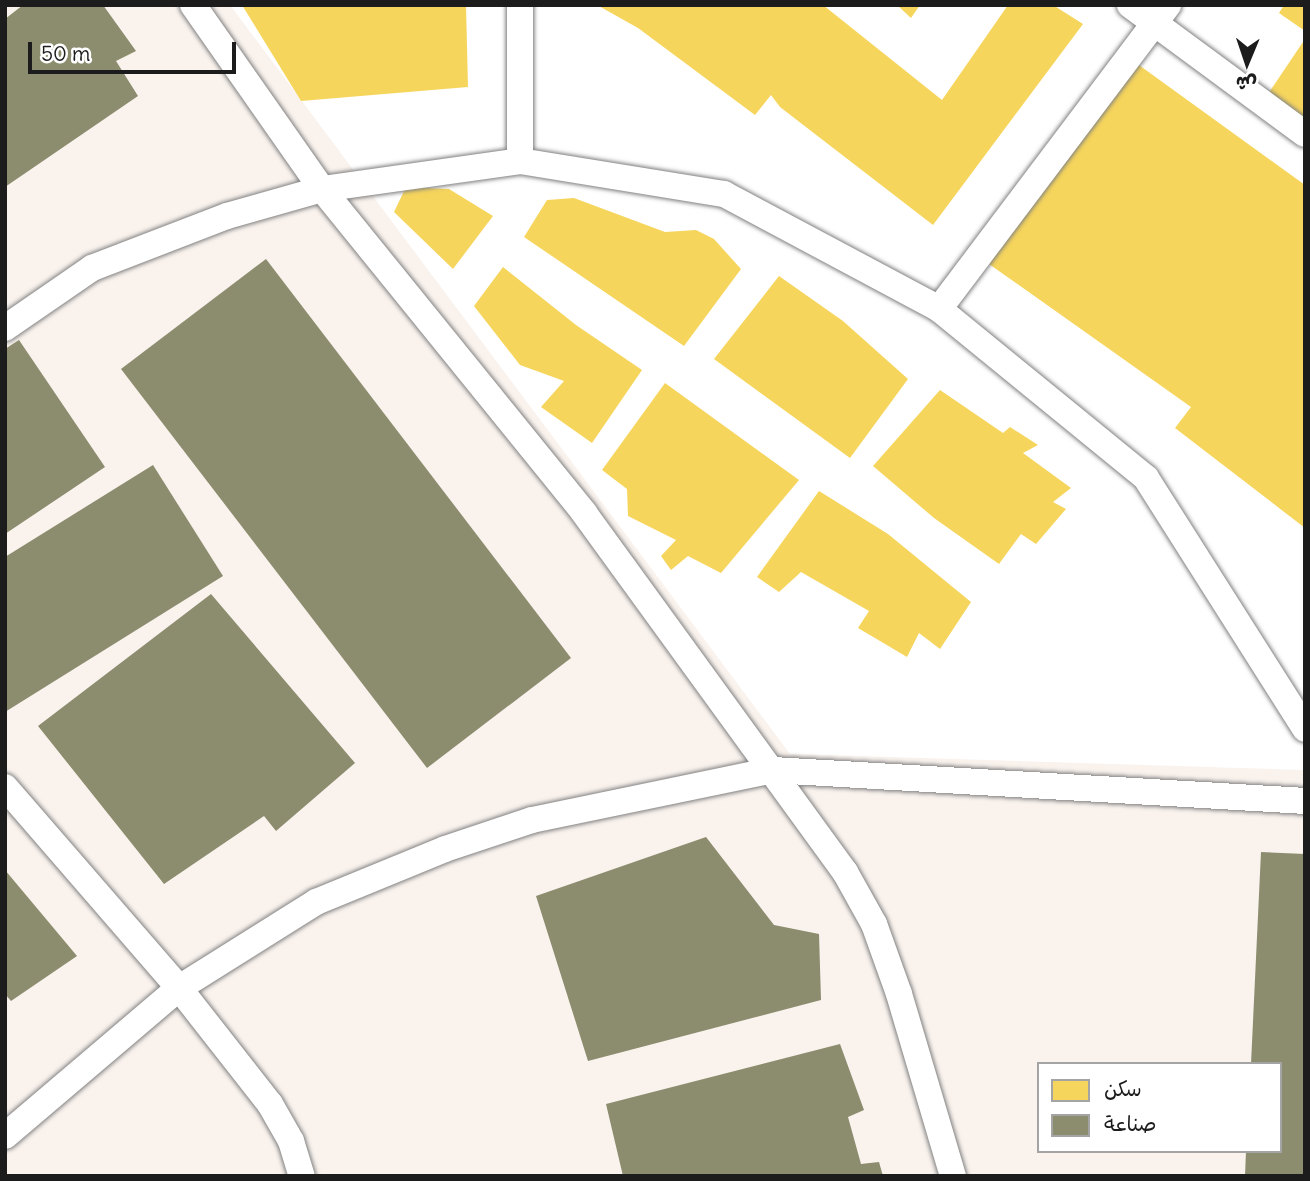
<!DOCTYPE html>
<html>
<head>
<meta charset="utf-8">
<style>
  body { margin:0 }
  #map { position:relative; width:1310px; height:1181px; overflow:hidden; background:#fff; font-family:Delius,"Playpen Sans Arabic",sans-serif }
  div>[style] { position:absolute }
  .built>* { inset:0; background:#f9f2ed }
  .homes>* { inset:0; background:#f6d55c }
  .industry>* { inset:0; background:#8c8c6e }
  .roads { filter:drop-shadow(0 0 2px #828282) drop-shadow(0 0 2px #828282) }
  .street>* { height:26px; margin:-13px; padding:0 13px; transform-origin:13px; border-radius:13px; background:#fff }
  span { translate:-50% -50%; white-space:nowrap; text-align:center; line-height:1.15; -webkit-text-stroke:7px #fff; paint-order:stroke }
  .frame { position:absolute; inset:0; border:7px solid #1c1c1c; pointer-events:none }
  .legend { position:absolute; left:1037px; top:1062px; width:245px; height:91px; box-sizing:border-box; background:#fff; border:2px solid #a4a4a4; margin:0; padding:9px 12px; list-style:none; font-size:21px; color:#1c1c1c }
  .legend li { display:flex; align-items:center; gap:14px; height:35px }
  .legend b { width:35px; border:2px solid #a4a4a4 }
  .north { position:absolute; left:1212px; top:28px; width:70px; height:70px; -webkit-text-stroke:5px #fff; paint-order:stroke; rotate:182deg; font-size:19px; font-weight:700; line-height:28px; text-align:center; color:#1c1c1c }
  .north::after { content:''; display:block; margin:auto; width:24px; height:32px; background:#1c1c1c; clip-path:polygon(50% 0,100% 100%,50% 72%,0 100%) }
  .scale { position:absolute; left:28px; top:42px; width:208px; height:32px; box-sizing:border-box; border:4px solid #1c1c1c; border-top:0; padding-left:9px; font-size:21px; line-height:24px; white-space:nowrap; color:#1c1c1c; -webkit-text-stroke:5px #fff; paint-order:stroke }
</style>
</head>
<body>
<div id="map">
  <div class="built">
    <i style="clip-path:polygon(evenodd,5px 5px,230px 5px,790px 754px,1305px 770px,1305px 1176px,5px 1176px,5px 5px,1039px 1064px,1280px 1064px,1280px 1151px,1039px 1151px,1039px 1064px)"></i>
  </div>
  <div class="homes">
    <i style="clip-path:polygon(242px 5px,466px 5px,468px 87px,301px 101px)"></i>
    <i style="clip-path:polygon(597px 5px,823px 5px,942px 100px,1008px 5px,1053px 5px,1083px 24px,933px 225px,780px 107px,771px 95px,755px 115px,638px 28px)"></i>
    <i style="clip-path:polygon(897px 5px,920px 5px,911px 18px)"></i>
    <i style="clip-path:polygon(1284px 5px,1305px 5px,1305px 31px,1279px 13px)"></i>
    <i style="clip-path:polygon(1305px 39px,1305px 119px,1268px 94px)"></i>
    <i style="clip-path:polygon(1132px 60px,1305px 185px,1305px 528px,1175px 428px,1191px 407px,989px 264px)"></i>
    <i style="clip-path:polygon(406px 187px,449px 189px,493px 216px,453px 269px,394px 212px)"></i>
    <i style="clip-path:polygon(574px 198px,665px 232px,696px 230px,714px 239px,741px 269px,684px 346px,524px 237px,547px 200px)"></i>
    <i style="clip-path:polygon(503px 267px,576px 325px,642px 370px,592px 443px,541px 407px,564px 381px,520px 365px,474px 306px)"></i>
    <i style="clip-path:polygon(779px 276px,843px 321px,908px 379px,850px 458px,714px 359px)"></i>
    <i style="clip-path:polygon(665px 383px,799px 480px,721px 573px,688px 556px,671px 570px,661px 556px,676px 540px,628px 516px,627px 489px,602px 470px)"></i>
    <i style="clip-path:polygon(940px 390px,1003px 433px,1010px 427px,1038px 445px,1023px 453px,1071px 488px,1053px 502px,1066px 509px,1036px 544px,1021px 534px,999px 564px,934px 518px,873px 466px)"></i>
    <i style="clip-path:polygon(819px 491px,888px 534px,971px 602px,940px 649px,919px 633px,907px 657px,858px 628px,869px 611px,801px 572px,779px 592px,757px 577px)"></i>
  </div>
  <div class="industry">
    <i style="clip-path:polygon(23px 5px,103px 5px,136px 51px,116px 61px,138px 96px,5px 187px,5px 19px)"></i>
    <i style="clip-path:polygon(266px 259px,571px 658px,427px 768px,121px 369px)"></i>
    <i style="clip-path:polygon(19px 340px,105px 467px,5px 534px,5px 349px)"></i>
    <i style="clip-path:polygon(153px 465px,223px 576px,5px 712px,5px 557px)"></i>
    <i style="clip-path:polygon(211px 594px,355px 763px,276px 831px,264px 816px,164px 884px,38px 726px)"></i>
    <i style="clip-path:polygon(706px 837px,774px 925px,819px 934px,821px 1000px,588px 1061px,536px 896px)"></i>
    <i style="clip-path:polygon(1261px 852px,1305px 854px,1305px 1176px,1245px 1176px,1246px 1151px,1280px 1151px,1280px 1064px,1251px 1064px)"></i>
    <i style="clip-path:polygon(5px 870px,77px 956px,11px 1001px,5px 994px)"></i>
    <i style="clip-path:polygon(840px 1044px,864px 1110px,848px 1117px,861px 1164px,879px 1162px,883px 1176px,623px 1176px,606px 1104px)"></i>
  </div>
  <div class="roads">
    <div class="street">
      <i style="left:193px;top:5px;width:225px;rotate:55deg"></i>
      <i style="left:322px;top:189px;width:417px;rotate:51deg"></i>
      <i style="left:584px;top:513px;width:444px;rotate:54deg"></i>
      <i style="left:845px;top:872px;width:60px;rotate:60.9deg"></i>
      <i style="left:874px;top:924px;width:74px;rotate:70.3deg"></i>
      <i style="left:899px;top:994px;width:190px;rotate:73.5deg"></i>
      <i style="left:1130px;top:5px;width:217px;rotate:36.4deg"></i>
      <i style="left:520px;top:161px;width:156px;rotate:-90deg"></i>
      <i style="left:939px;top:309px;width:381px;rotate:-53deg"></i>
      <i style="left:5px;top:328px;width:106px;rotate:-34.6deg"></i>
      <i style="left:92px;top:268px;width:145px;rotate:-21.1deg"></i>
      <i style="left:227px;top:216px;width:99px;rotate:-15.9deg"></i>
      <i style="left:322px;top:189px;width:200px;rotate:-8deg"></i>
      <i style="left:520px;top:161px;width:207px;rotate:9.2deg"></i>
      <i style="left:724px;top:194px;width:244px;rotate:28.1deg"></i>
      <i style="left:939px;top:309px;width:267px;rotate:39.2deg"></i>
      <i style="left:1146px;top:478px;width:297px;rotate:57.6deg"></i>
      <i style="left:5px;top:787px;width:266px;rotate:49.1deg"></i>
      <i style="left:179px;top:988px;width:147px;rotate:51.9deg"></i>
      <i style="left:270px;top:1104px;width:43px;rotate:60.4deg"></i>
      <i style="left:291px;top:1141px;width:37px;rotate:73deg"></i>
      <i style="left:5px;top:1136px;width:228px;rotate:-40.4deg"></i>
      <i style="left:179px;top:988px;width:162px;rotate:-32.1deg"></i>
      <i style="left:316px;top:902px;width:139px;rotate:-22.3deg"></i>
      <i style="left:445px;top:849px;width:92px;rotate:-18.4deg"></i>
      <i style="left:532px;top:820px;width:246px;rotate:-11.7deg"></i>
      <i style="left:773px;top:770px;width:533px;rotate:3.33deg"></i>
    </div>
  </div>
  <div class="frame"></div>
  <ul class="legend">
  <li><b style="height:19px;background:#f6d55c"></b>سكن</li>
  <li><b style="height:19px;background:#8c8c6e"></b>صناعة</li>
  </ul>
  <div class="north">ش</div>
  <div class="scale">50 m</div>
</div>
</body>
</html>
